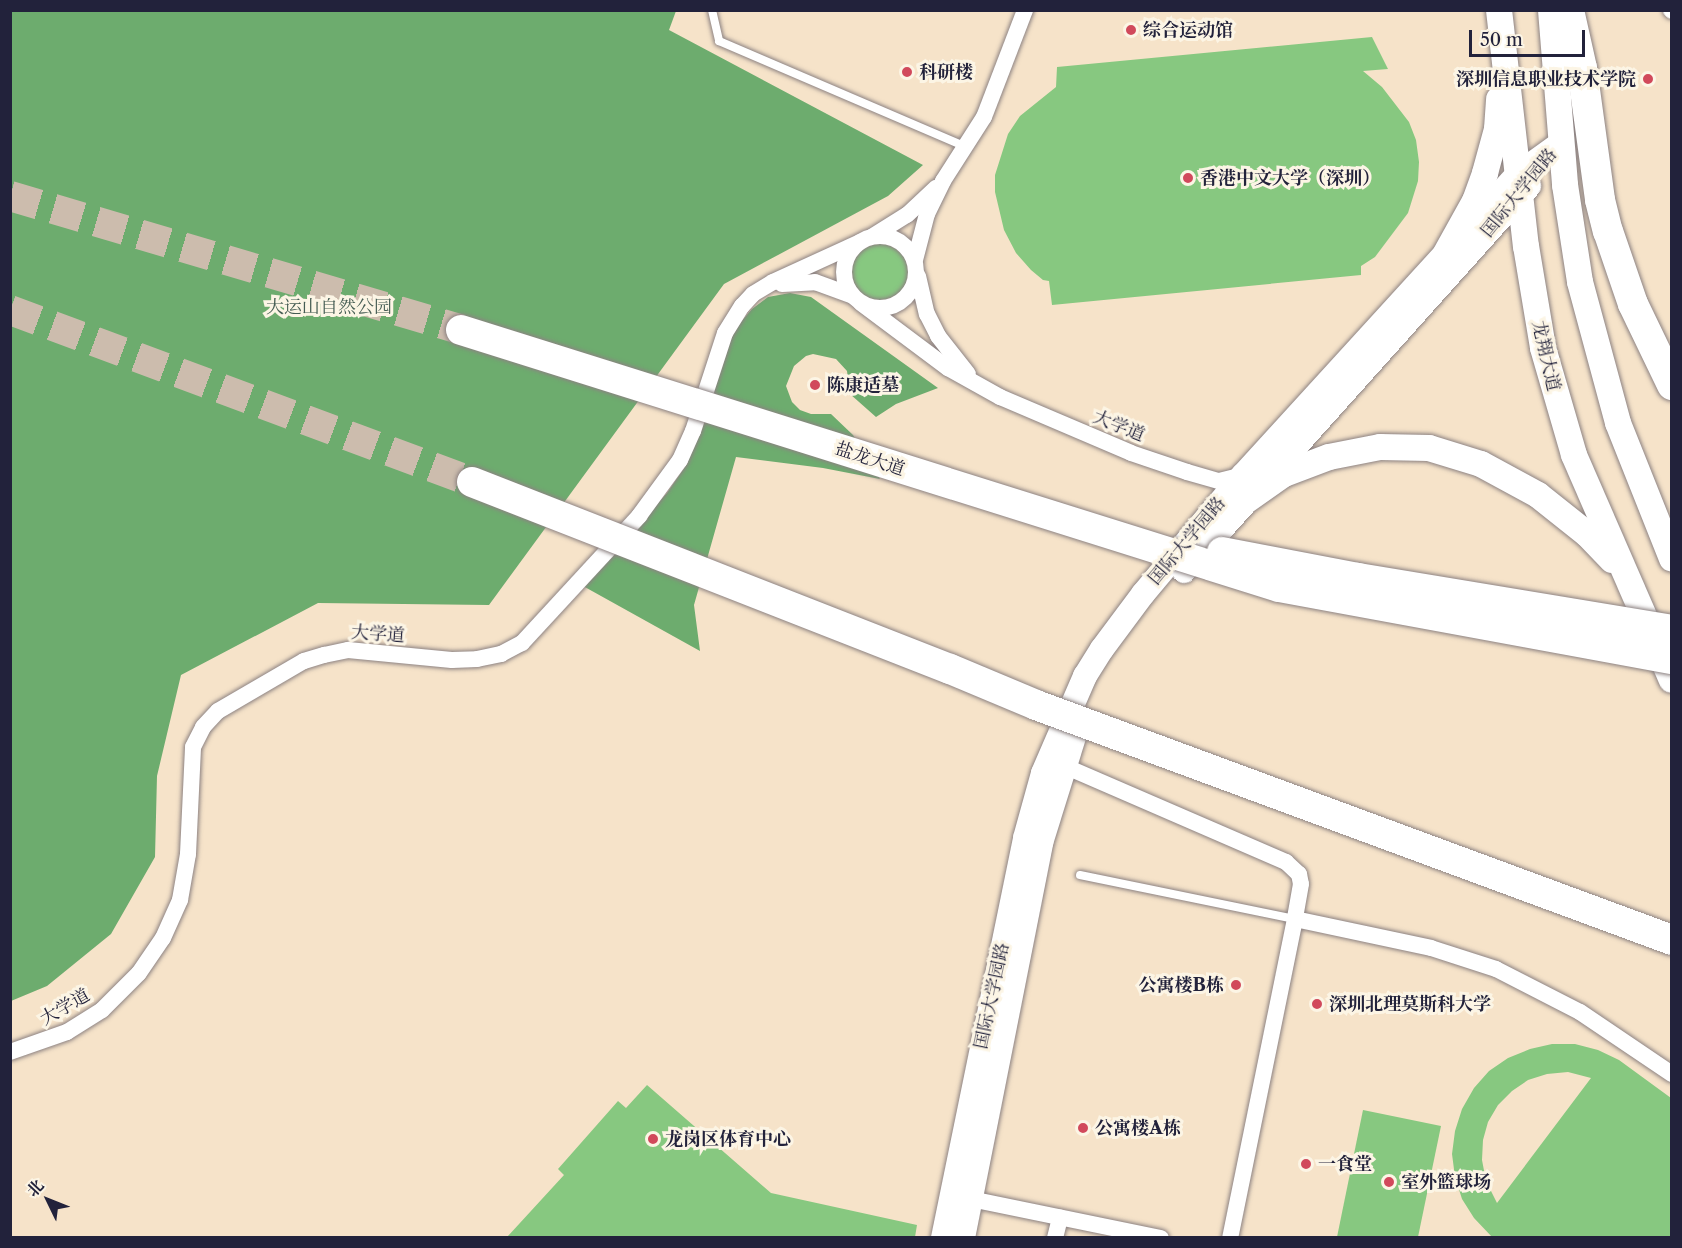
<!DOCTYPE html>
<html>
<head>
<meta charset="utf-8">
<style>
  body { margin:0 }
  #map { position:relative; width:1682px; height:1248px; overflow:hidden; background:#f6e3c9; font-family:"Libre Caslon Text","Noto Serif SC",serif }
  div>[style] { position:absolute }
  .green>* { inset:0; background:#87c880 }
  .round { border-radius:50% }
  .forest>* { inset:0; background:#6dac6e }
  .highway-tunnel>* { height:30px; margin-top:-15px; transform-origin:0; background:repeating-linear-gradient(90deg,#ccbcad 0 30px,transparent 0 45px) }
  .roads { filter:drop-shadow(0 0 2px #8c8282) drop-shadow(0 0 2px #8c8282) }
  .lane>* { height:8px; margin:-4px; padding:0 4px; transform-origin:4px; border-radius:4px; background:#fff }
  .street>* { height:16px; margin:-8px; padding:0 8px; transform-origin:8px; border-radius:8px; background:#fff }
  .street>.ring { margin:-8px; padding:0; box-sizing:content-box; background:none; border:16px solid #fff; border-radius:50% }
  .secondary>* { height:24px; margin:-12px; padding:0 12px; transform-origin:12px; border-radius:12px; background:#fff }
  .primary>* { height:26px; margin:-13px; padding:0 13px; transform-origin:13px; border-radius:13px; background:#fff }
  .highway>* { height:30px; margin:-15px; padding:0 15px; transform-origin:15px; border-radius:15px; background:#fff }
  .bridges { filter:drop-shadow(0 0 2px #8c8282) drop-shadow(0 0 2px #8c8282) }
  .highway-bridge>* { height:30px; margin:-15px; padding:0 15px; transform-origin:15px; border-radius:15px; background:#fff }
  .dots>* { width:16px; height:16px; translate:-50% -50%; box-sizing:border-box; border:3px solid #fcf5e5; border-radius:50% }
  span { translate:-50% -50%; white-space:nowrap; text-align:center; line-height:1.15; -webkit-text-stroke:6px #fcf5e5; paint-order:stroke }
  .poi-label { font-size:18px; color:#22223b; font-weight:700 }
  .left { translate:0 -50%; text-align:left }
  .right { translate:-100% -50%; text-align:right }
  .street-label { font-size:18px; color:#22223b }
  .park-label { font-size:18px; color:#455c53 }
  .frame { position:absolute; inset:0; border:12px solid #22223b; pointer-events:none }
  .north { position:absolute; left:18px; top:1170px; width:60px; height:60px; -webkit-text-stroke:4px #fcf5e5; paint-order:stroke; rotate:313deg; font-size:16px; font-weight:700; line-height:24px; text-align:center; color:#22223b }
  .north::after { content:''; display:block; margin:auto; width:21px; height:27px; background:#22223b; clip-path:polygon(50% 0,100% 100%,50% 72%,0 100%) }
  .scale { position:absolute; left:1469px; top:30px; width:116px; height:27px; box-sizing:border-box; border:3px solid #22223b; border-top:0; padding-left:8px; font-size:18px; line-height:21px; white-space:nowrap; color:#22223b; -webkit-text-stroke:4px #fcf5e5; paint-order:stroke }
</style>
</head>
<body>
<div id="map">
  <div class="green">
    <i style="clip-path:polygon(1372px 37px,1388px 69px,1363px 71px,1382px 87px,1409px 122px,1416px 140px,1419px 162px,1418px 181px,1408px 213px,1375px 257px,1361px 266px,1361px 275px,1052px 305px,1049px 281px,1043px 280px,1031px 270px,1016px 253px,1004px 230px,995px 192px,995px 175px,1008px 134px,1020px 116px,1056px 87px,1057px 67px)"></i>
    <i class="round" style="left:852px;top:244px;width:56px;height:56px"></i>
    <i style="clip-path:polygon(evenodd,1552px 1044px,1575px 1044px,1598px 1050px,1619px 1060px,1671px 1098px,1671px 1237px,1492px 1237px,1474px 1218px,1462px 1199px,1455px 1177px,1452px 1154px,1455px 1131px,1462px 1109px,1474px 1088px,1489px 1071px,1508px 1058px,1530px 1049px,1552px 1044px,1568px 1072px,1591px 1078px,1497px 1203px,1486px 1181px,1482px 1160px,1483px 1140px,1488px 1122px,1498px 1105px,1512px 1091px,1528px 1080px,1547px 1074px,1568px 1072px)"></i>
    <i style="clip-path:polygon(647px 1085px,771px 1193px,917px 1225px,915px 1237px,507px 1237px,564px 1175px,558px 1169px,618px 1101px,626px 1108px)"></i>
    <i style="clip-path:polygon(1363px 1110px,1441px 1126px,1418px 1237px,1337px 1237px)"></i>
  </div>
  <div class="forest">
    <i style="clip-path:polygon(11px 11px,676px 11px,669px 30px,923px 165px,888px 196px,724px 284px,489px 605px,318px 603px,181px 675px,157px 776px,155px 857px,111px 934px,47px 986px,11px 1001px)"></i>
    <i style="clip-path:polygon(790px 293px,811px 297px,938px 388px,896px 404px,876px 417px,850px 394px,847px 371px,836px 359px,813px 354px,806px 356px,794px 366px,786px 386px,792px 402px,800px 410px,811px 414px,831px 414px,853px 435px,880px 479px,823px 468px,736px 457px,694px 605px,700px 651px,583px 586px,667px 493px,687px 464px,734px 330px,752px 309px,768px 297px)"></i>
  </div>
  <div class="highway-tunnel">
    <i style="left:10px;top:196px;width:470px;rotate:16.5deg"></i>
    <i style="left:10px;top:310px;width:493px;rotate:20.4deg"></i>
  </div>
  <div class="roads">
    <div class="lane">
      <i style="left:712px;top:10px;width:32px;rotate:77deg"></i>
      <i style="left:719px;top:41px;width:269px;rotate:23.2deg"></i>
      <i style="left:1080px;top:875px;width:219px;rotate:11.6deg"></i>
    </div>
    <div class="street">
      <i style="left:1671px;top:10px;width:1px;rotate:45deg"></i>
      <i style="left:873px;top:236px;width:40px;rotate:-32deg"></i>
      <i style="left:907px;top:215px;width:40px;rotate:-43deg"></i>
      <i class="ring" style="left:844px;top:236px;width:56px;height:56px"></i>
      <i style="left:915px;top:260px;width:48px;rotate:-75.4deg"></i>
      <i style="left:927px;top:214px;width:37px;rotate:-64deg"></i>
      <i style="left:943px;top:181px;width:76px;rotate:-57.4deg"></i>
      <i style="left:984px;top:117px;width:115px;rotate:-69deg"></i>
      <i style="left:918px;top:276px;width:39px;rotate:77deg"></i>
      <i style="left:927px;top:314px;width:25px;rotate:63deg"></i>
      <i style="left:938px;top:336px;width:48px;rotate:51.7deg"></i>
      <i style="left:782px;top:284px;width:33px;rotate:-3deg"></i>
      <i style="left:815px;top:282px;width:40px;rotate:20.2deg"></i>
      <i style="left:861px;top:303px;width:109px;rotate:36.8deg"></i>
      <i style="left:948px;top:368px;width:60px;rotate:29.1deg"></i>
      <i style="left:1000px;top:397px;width:142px;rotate:23.1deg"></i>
      <i style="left:1131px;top:453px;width:59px;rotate:18.7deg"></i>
      <i style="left:1187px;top:472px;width:33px;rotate:16deg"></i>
      <i style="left:1219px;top:481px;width:25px;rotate:-14deg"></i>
      <i style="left:1055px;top:762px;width:252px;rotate:23.4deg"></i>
      <i style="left:1286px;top:862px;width:18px;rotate:43deg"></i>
      <i style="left:1299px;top:874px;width:10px;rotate:79deg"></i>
      <i style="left:1301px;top:884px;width:36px;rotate:100deg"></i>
      <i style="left:1295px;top:919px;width:326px;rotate:101.5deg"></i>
      <i style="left:1295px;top:919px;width:139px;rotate:12deg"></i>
      <i style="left:1431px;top:948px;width:68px;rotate:17.9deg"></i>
      <i style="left:1496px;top:969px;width:94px;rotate:27.1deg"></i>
      <i style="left:1580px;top:1012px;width:111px;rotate:34deg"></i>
      <i style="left:10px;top:1052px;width:60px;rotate:-19.3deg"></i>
      <i style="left:67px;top:1032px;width:41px;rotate:-32.2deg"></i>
      <i style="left:102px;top:1010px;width:52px;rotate:-45deg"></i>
      <i style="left:139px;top:973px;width:42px;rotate:-55.6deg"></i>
      <i style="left:163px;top:938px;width:42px;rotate:-65.9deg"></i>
      <i style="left:180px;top:900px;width:47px;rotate:-80.1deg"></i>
      <i style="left:188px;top:854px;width:107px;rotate:-87.3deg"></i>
      <i style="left:193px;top:747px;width:22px;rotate:-63deg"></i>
      <i style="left:203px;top:727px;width:22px;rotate:-47deg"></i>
      <i style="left:218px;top:711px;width:99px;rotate:-30.2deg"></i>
      <i style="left:304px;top:661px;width:21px;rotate:-17deg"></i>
      <i style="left:324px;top:655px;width:25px;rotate:-12deg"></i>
      <i style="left:348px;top:650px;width:104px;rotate:5.5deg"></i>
      <i style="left:452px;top:660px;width:25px;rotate:-2deg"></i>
      <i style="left:477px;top:659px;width:25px;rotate:-12deg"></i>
      <i style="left:501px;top:654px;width:24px;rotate:-28deg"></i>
      <i style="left:522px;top:643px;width:173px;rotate:-47.3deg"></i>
      <i style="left:639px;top:516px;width:69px;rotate:-53.8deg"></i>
      <i style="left:680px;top:460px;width:32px;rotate:-66deg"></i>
      <i style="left:693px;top:431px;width:103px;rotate:-71.9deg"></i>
      <i style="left:725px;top:333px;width:32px;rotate:-58deg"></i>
      <i style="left:742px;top:306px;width:16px;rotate:-47deg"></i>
      <i style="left:753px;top:294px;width:23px;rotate:-31deg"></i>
      <i style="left:773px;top:282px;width:94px;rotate:-24.6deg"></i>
      <i style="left:961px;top:1197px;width:204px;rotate:11.6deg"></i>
      <i style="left:1055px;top:1238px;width:21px;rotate:-76deg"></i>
    </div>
    <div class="secondary">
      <i style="left:1184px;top:571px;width:517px;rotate:-48.14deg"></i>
      <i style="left:943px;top:1238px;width:408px;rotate:-78.4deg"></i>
      <i style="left:1025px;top:838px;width:67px;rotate:-74.5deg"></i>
      <i style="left:1043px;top:773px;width:106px;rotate:-66.6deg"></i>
      <i style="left:1085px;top:676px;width:32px;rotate:-58deg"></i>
      <i style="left:1102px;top:649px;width:69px;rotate:-53.3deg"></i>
      <i style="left:1143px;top:594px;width:155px;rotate:-50deg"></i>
      <i style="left:1243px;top:475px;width:408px;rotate:-47.6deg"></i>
      <i style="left:1518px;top:174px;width:53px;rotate:-35.8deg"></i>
      <i style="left:963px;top:1238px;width:403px;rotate:-78.8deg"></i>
      <i style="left:1041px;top:843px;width:114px;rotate:-72.7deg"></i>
    </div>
    <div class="primary">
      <i style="left:1499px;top:10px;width:238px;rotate:83.5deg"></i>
      <i style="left:1526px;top:246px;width:103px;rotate:80.5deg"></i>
      <i style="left:1543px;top:348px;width:111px;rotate:73.8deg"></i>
      <i style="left:1574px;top:455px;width:245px;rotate:66.5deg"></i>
      <i style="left:1551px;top:10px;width:176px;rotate:85.4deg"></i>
      <i style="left:1565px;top:185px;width:98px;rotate:81.2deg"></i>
      <i style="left:1580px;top:282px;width:146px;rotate:74.9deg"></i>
      <i style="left:1618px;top:423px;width:146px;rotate:68.3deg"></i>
      <i style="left:1446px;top:253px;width:60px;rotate:-60.9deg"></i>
      <i style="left:1475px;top:201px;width:30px;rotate:-70deg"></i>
      <i style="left:1485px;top:173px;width:46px;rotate:-74.7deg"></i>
      <i style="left:1497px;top:129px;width:30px;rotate:-86deg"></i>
      <i style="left:1244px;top:502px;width:49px;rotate:-35deg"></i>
      <i style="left:1284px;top:474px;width:48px;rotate:-20.7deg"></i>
      <i style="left:1329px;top:457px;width:52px;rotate:-11.1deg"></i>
      <i style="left:1380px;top:447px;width:49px;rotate:1.2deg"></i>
      <i style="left:1429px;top:448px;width:54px;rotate:17.1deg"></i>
      <i style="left:1481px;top:464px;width:65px;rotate:28.5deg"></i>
      <i style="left:1538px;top:495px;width:63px;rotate:38.5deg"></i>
      <i style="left:1587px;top:534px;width:36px;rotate:46deg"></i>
    </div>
    <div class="highway">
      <i style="left:1569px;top:10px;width:59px;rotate:77.4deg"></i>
      <i style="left:1582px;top:68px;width:133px;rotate:82.2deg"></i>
      <i style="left:1600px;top:200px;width:32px;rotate:76deg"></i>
      <i style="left:1608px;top:231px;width:77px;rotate:71.1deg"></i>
      <i style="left:1633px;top:304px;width:90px;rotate:64.3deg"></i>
    </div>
  </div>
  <div class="bridges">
    <div class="highway-bridge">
      <i style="left:461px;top:330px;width:857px;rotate:17.44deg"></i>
      <i style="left:1279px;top:587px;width:400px;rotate:10.4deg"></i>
      <i style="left:472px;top:482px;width:513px;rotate:21.37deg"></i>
      <i style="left:950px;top:669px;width:93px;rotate:22.7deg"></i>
      <i style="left:1036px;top:705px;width:678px;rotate:20.28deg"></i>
      <i style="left:1222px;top:552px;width:138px;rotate:10.8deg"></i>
      <i style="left:1358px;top:578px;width:318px;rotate:9.4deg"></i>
    </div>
  </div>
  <div class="dots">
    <i style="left:1131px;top:30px;background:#d1495b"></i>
    <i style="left:907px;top:72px;background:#d1495b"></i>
    <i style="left:1648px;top:79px;background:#d1495b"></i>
    <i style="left:1188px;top:178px;background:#d1495b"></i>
    <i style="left:815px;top:385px;background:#d1495b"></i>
    <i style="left:1236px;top:985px;background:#d1495b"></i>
    <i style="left:1317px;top:1004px;background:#d1495b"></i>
    <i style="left:1083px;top:1128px;background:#d1495b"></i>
    <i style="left:653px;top:1139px;background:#d1495b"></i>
    <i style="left:1306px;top:1164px;background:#d1495b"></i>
    <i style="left:1389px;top:1182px;background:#d1495b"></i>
  </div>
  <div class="poi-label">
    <span class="left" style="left:1143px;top:30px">综合运动馆</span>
    <span class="left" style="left:919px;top:72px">科研楼</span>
    <span class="right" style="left:1636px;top:79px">深圳信息职业技术学院</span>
    <span class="left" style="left:1200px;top:178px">香港中文大学（深圳）</span>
    <span class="left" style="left:827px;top:385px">陈康适墓</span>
    <span class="right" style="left:1224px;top:985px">公寓楼B栋</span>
    <span class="left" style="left:1329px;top:1004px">深圳北理莫斯科大学</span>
    <span class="left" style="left:1095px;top:1128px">公寓楼A栋</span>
    <span class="left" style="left:665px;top:1139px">龙岗区体育中心</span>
    <span class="left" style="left:1318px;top:1164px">一食堂</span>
    <span class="left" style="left:1401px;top:1182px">室外篮球场</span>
  </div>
  <div class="street-label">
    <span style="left:1519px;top:193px;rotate:-51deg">国际大学园路</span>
    <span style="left:1546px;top:356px;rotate:77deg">龙翔大道</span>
    <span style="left:1119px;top:426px;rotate:22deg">大学道</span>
    <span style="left:870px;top:459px;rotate:18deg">盐龙大道</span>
    <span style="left:1187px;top:541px;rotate:-50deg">国际大学园路</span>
    <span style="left:378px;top:634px;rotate:4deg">大学道</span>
    <span style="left:992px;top:996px;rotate:-78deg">国际大学园路</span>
    <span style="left:65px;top:1007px;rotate:-30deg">大学道</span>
  </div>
  <div class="park-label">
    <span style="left:329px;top:307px">大运山自然公园</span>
  </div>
  <div class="frame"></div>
  <div class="north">北</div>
  <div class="scale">50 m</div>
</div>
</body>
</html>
